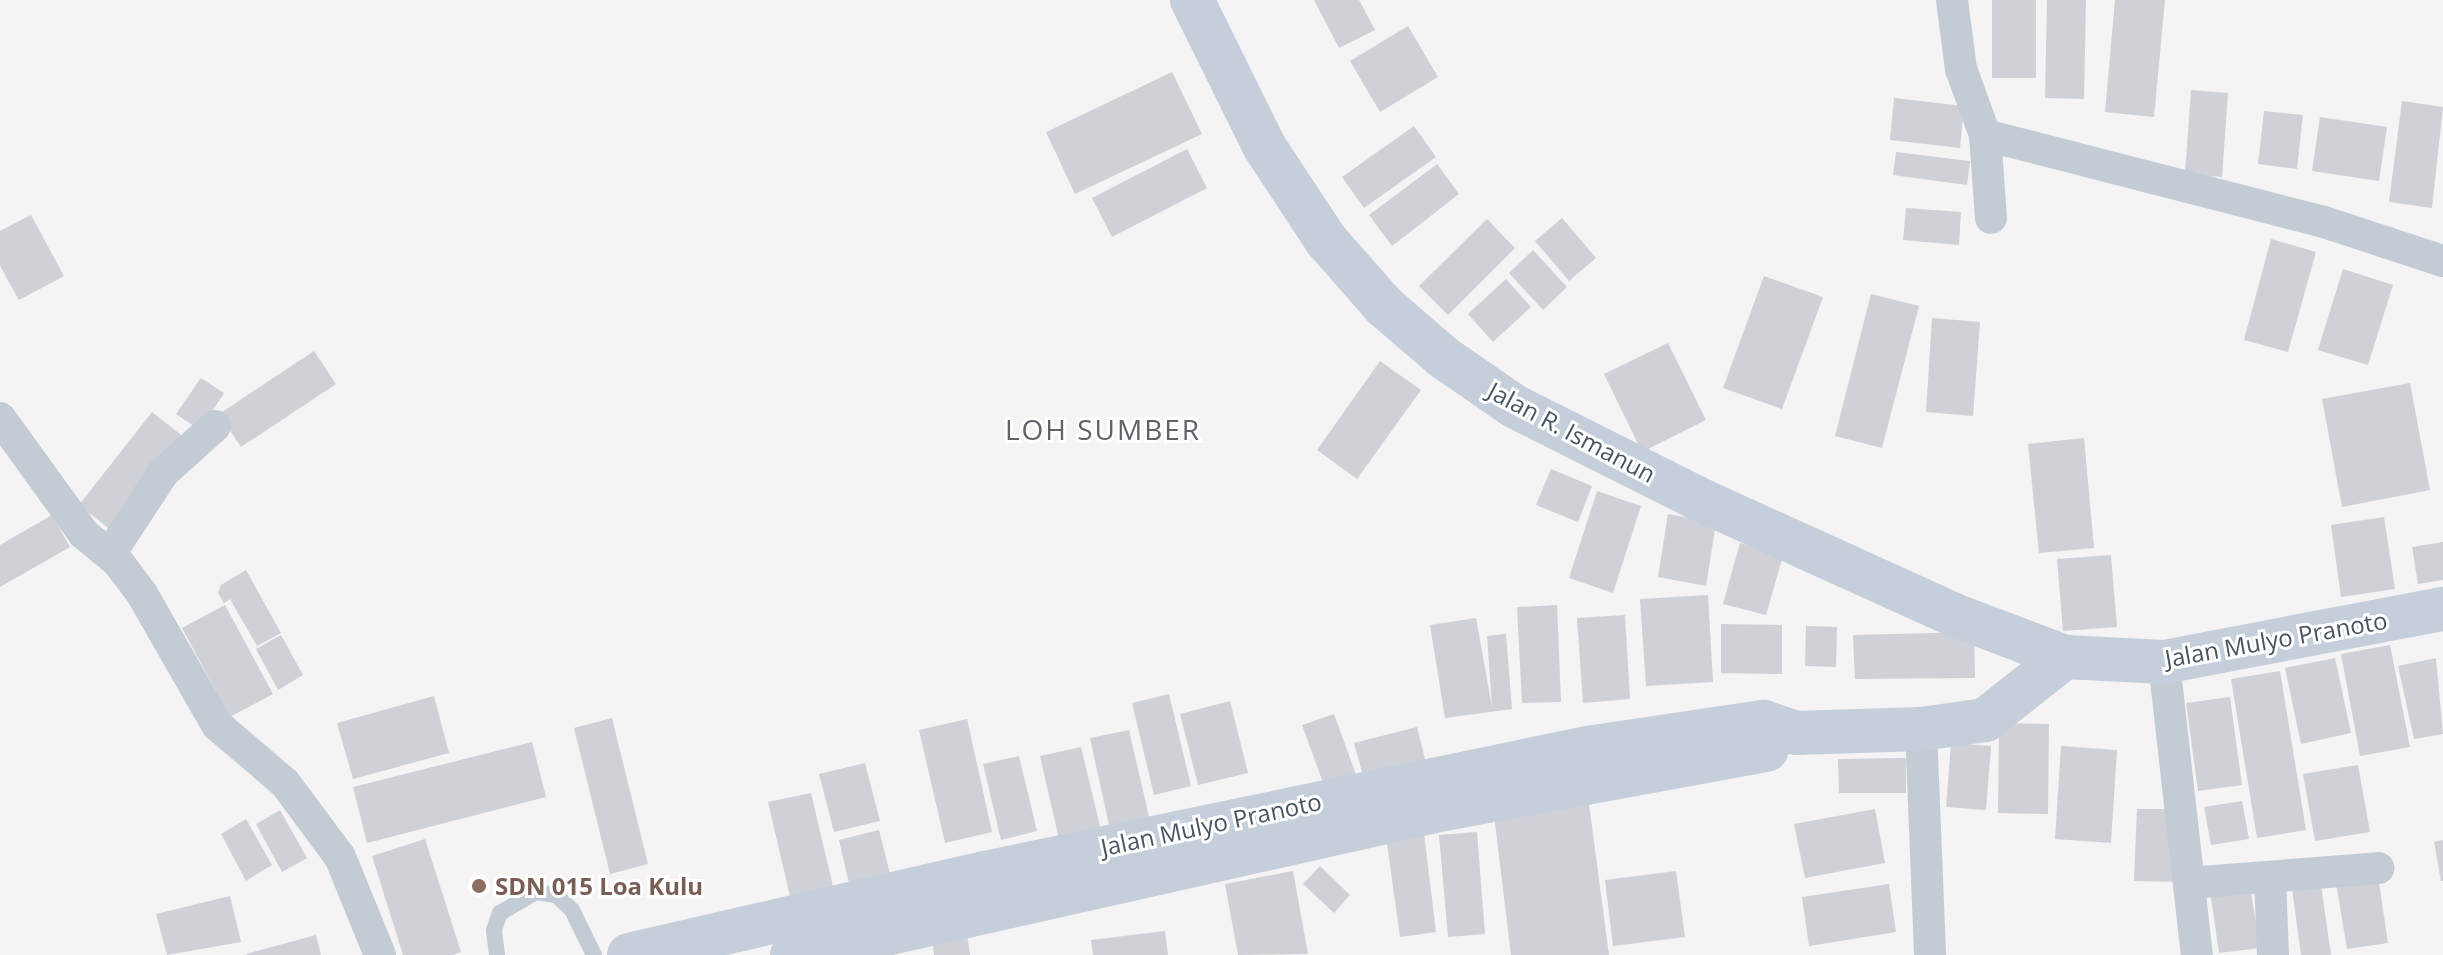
<!DOCTYPE html>
<html>
<head>
<meta charset="utf-8">
<style>
  body { margin:0 }
  #map { position:relative; width:2443px; height:955px; overflow:hidden; background:#f5f3f3; font-family:"Open Sans",sans-serif }
  div>[style] { position:absolute }
  .building>* { inset:0; background:#cfd1d7 }
  .lane>* { height:16px; margin:-8px; padding:0 8px; transform-origin:8px; border-radius:8px; background:#c3ccd4 }
  .street>* { height:32px; margin:-16px; padding:0 16px; transform-origin:16px; border-radius:16px; background:#c3ccd4 }
  .secondary>* { height:44px; margin:-22px; padding:0 22px; transform-origin:22px; border-radius:22px; background:#c5cedb }
  .dots>* { width:22px; height:22px; translate:-50% -50%; box-sizing:border-box; border:4px solid #fff; border-radius:50% }
  span { translate:-50% -50%; white-space:nowrap; text-align:center; line-height:1.15; -webkit-text-stroke:6px #fff; paint-order:stroke }
  .street-label { font-size:24px; color:#495461 }
  .education-label { font-size:24px; color:#785e54; font-weight:700 }
  .left { translate:0 -50%; text-align:left }
  .quarter-label { font-size:28px; color:#5f6268; letter-spacing:2px }
</style>
</head>
<body>
<div id="map">
  <div class="building">
    <i style="clip-path:polygon(1314px 0,1359px 0,1375px 30px,1339px 48px)"></i>
    <i style="clip-path:polygon(1992px 0,2036px 0,2036px 78px,1992px 78px)"></i>
    <i style="clip-path:polygon(2047px 0,2086px 0,2084px 99px,2045px 98px)"></i>
    <i style="clip-path:polygon(2115px 0,2165px 0,2154px 117px,2105px 112px)"></i>
    <i style="clip-path:polygon(1408px 26px,1438px 77px,1380px 112px,1350px 61px)"></i>
    <i style="clip-path:polygon(1172px 72px,1202px 134px,1075px 194px,1046px 132px)"></i>
    <i style="clip-path:polygon(2191px 90px,2228px 93px,2222px 177px,2185px 174px)"></i>
    <i style="clip-path:polygon(1894px 98px,1964px 106px,1960px 148px,1890px 140px)"></i>
    <i style="clip-path:polygon(2402px 101px,2443px 107px,2432px 208px,2389px 202px)"></i>
    <i style="clip-path:polygon(2264px 111px,2303px 115px,2297px 169px,2258px 164px)"></i>
    <i style="clip-path:polygon(2320px 117px,2387px 127px,2379px 181px,2312px 171px)"></i>
    <i style="clip-path:polygon(1414px 126px,1436px 157px,1364px 208px,1342px 177px)"></i>
    <i style="clip-path:polygon(1187px 149px,1207px 188px,1112px 237px,1092px 198px)"></i>
    <i style="clip-path:polygon(1896px 152px,1970px 161px,1967px 185px,1893px 175px)"></i>
    <i style="clip-path:polygon(1437px 164px,1459px 194px,1392px 246px,1369px 215px)"></i>
    <i style="clip-path:polygon(1906px 208px,1961px 212px,1959px 245px,1903px 240px)"></i>
    <i style="clip-path:polygon(31px 215px,64px 276px,19px 300px,0 266px,0 231px)"></i>
    <i style="clip-path:polygon(1562px 218px,1596px 258px,1569px 281px,1535px 241px)"></i>
    <i style="clip-path:polygon(1487px 219px,1515px 248px,1448px 315px,1419px 286px)"></i>
    <i style="clip-path:polygon(2271px 239px,2316px 252px,2288px 352px,2244px 340px)"></i>
    <i style="clip-path:polygon(1533px 250px,1567px 287px,1543px 310px,1509px 273px)"></i>
    <i style="clip-path:polygon(2343px 269px,2393px 285px,2368px 365px,2318px 350px)"></i>
    <i style="clip-path:polygon(1764px 276px,1823px 297px,1782px 409px,1723px 388px)"></i>
    <i style="clip-path:polygon(1506px 279px,1531px 307px,1493px 342px,1468px 314px)"></i>
    <i style="clip-path:polygon(1871px 294px,1919px 306px,1882px 448px,1835px 436px)"></i>
    <i style="clip-path:polygon(1932px 318px,1980px 322px,1973px 416px,1926px 412px)"></i>
    <i style="clip-path:polygon(1668px 343px,1706px 420px,1642px 452px,1604px 374px)"></i>
    <i style="clip-path:polygon(314px 351px,336px 384px,241px 447px,219px 414px)"></i>
    <i style="clip-path:polygon(1380px 361px,1421px 390px,1357px 479px,1317px 450px)"></i>
    <i style="clip-path:polygon(201px 378px,224px 393px,200px 430px,176px 414px)"></i>
    <i style="clip-path:polygon(2410px 383px,2430px 490px,2342px 507px,2322px 399px)"></i>
    <i style="clip-path:polygon(152px 412px,185px 438px,112px 531px,79px 505px)"></i>
    <i style="clip-path:polygon(2084px 438px,2094px 548px,2039px 553px,2028px 444px)"></i>
    <i style="clip-path:polygon(1551px 469px,1592px 486px,1578px 522px,1536px 505px)"></i>
    <i style="clip-path:polygon(1597px 491px,1641px 506px,1613px 593px,1569px 578px)"></i>
    <i style="clip-path:polygon(1668px 514px,1716px 523px,1706px 586px,1658px 577px)"></i>
    <i style="clip-path:polygon(52px 515px,70px 547px,0 587px,0 545px)"></i>
    <i style="clip-path:polygon(2384px 517px,2395px 589px,2341px 597px,2331px 525px)"></i>
    <i style="clip-path:polygon(2443px 542px,2443px 580px,2418px 584px,2412px 547px)"></i>
    <i style="clip-path:polygon(1740px 543px,1783px 556px,1766px 615px,1723px 604px)"></i>
    <i style="clip-path:polygon(2111px 555px,2117px 627px,2063px 631px,2057px 559px)"></i>
    <i style="clip-path:polygon(246px 570px,281px 633px,257px 646px,230px 599px,224px 603px,218px 593px,221px 585px)"></i>
    <i style="clip-path:polygon(1708px 595px,1713px 682px,1646px 686px,1640px 599px)"></i>
    <i style="clip-path:polygon(225px 605px,273px 694px,230px 717px,182px 628px)"></i>
    <i style="clip-path:polygon(1557px 605px,1561px 702px,1522px 703px,1517px 607px)"></i>
    <i style="clip-path:polygon(1625px 615px,1630px 699px,1583px 703px,1577px 618px)"></i>
    <i style="clip-path:polygon(1476px 618px,1492px 707px,1487px 636px,1506px 634px,1512px 709px,1445px 718px,1430px 625px)"></i>
    <i style="clip-path:polygon(1721px 624px,1782px 625px,1782px 674px,1721px 673px)"></i>
    <i style="clip-path:polygon(1806px 626px,1837px 627px,1836px 667px,1805px 666px)"></i>
    <i style="clip-path:polygon(1974px 632px,1975px 678px,1855px 679px,1853px 635px)"></i>
    <i style="clip-path:polygon(281px 635px,303px 675px,278px 690px,256px 649px)"></i>
    <i style="clip-path:polygon(2390px 645px,2410px 747px,2360px 756px,2341px 654px)"></i>
    <i style="clip-path:polygon(2335px 658px,2351px 733px,2301px 744px,2285px 668px)"></i>
    <i style="clip-path:polygon(2436px 658px,2443px 734px,2414px 739px,2398px 666px)"></i>
    <i style="clip-path:polygon(2280px 671px,2306px 830px,2257px 838px,2231px 679px)"></i>
    <i style="clip-path:polygon(1169px 694px,1191px 786px,1154px 795px,1132px 703px)"></i>
    <i style="clip-path:polygon(434px 696px,449px 753px,353px 779px,337px 723px)"></i>
    <i style="clip-path:polygon(2230px 697px,2242px 785px,2198px 791px,2186px 703px)"></i>
    <i style="clip-path:polygon(1230px 701px,1248px 773px,1198px 785px,1180px 714px)"></i>
    <i style="clip-path:polygon(1334px 714px,1358px 780px,1326px 791px,1302px 725px)"></i>
    <i style="clip-path:polygon(612px 718px,648px 864px,610px 874px,574px 728px)"></i>
    <i style="clip-path:polygon(967px 719px,992px 832px,945px 843px,919px 730px)"></i>
    <i style="clip-path:polygon(1999px 723px,2049px 724px,2048px 814px,1998px 813px)"></i>
    <i style="clip-path:polygon(1417px 727px,1426px 763px,1364px 779px,1354px 743px)"></i>
    <i style="clip-path:polygon(1129px 730px,1150px 821px,1110px 830px,1090px 738px)"></i>
    <i style="clip-path:polygon(532px 742px,546px 797px,367px 843px,353px 787px)"></i>
    <i style="clip-path:polygon(1951px 743px,1991px 746px,1986px 810px,1946px 807px)"></i>
    <i style="clip-path:polygon(2061px 746px,2117px 750px,2111px 843px,2055px 839px)"></i>
    <i style="clip-path:polygon(1081px 747px,1103px 839px,1061px 848px,1040px 756px)"></i>
    <i style="clip-path:polygon(1019px 756px,1037px 831px,1001px 840px,983px 764px)"></i>
    <i style="clip-path:polygon(1906px 758px,1906px 793px,1839px 793px,1838px 759px)"></i>
    <i style="clip-path:polygon(865px 763px,880px 821px,834px 832px,819px 774px)"></i>
    <i style="clip-path:polygon(2358px 765px,2370px 832px,2315px 841px,2303px 774px)"></i>
    <i style="clip-path:polygon(811px 793px,835px 895px,792px 905px,768px 802px)"></i>
    <i style="clip-path:polygon(2242px 801px,2249px 839px,2211px 845px,2204px 807px)"></i>
    <i style="clip-path:polygon(1589px 804px,1609px 955px,1511px 955px,1494px 815px)"></i>
    <i style="clip-path:polygon(1875px 809px,1885px 863px,1805px 878px,1794px 824px)"></i>
    <i style="clip-path:polygon(2137px 809px,2169px 809px,2180px 882px,2134px 881px)"></i>
    <i style="clip-path:polygon(280px 810px,307px 858px,282px 872px,256px 824px)"></i>
    <i style="clip-path:polygon(246px 819px,272px 865px,246px 881px,221px 834px)"></i>
    <i style="clip-path:polygon(1423px 825px,1436px 932px,1400px 937px,1385px 829px)"></i>
    <i style="clip-path:polygon(879px 830px,892px 882px,851px 892px,839px 840px)"></i>
    <i style="clip-path:polygon(1477px 832px,1485px 934px,1448px 937px,1439px 835px)"></i>
    <i style="clip-path:polygon(425px 839px,461px 952px,453px 955px,403px 955px,372px 856px)"></i>
    <i style="clip-path:polygon(2443px 840px,2443px 881px,2441px 881px,2434px 842px)"></i>
    <i style="clip-path:polygon(1320px 866px,1350px 895px,1334px 913px,1303px 884px)"></i>
    <i style="clip-path:polygon(1293px 871px,1308px 954px,1238px 955px,1225px 884px)"></i>
    <i style="clip-path:polygon(1676px 871px,1685px 937px,1613px 946px,1605px 880px)"></i>
    <i style="clip-path:polygon(2378px 876px,2388px 943px,2347px 949px,2336px 883px)"></i>
    <i style="clip-path:polygon(1889px 884px,1896px 932px,1809px 946px,1802px 897px)"></i>
    <i style="clip-path:polygon(2321px 885px,2331px 955px,2301px 955px,2292px 889px)"></i>
    <i style="clip-path:polygon(2250px 886px,2260px 948px,2219px 953px,2210px 891px)"></i>
    <i style="clip-path:polygon(230px 896px,241px 942px,167px 955px,156px 914px)"></i>
    <i style="clip-path:polygon(1165px 931px,1168px 955px,1093px 955px,1091px 940px)"></i>
    <i style="clip-path:polygon(967px 934px,970px 955px,934px 955px,932px 938px)"></i>
    <i style="clip-path:polygon(316px 935px,321px 955px,247px 955px,246px 954px)"></i>
  </div>
  <div class="lane">
    <i style="left:497px;top:955px;width:25px;rotate:-97deg"></i>
    <i style="left:494px;top:930px;width:18px;rotate:-71deg"></i>
    <i style="left:500px;top:913px;width:42px;rotate:-30.3deg"></i>
    <i style="left:536px;top:892px;width:20px;rotate:9deg"></i>
    <i style="left:556px;top:895px;width:22px;rotate:43deg"></i>
    <i style="left:572px;top:910px;width:50px;rotate:63.9deg"></i>
  </div>
  <div class="street">
    <i style="left:1952px;top:0;width:70px;rotate:82.6deg"></i>
    <i style="left:1961px;top:69px;width:70px;rotate:70deg"></i>
    <i style="left:1985px;top:135px;width:83px;rotate:85.9deg"></i>
    <i style="left:1985px;top:135px;width:347px;rotate:14.4deg"></i>
    <i style="left:2321px;top:221px;width:128px;rotate:18.2deg"></i>
    <i style="left:0;top:418px;width:143px;rotate:54.1deg"></i>
    <i style="left:84px;top:534px;width:44px;rotate:39.5deg"></i>
    <i style="left:118px;top:562px;width:40px;rotate:53deg"></i>
    <i style="left:142px;top:594px;width:151px;rotate:60.2deg"></i>
    <i style="left:217px;top:725px;width:89px;rotate:40.5deg"></i>
    <i style="left:285px;top:783px;width:92px;rotate:53.4deg"></i>
    <i style="left:340px;top:857px;width:106px;rotate:67.8deg"></i>
    <i style="left:110px;top:554px;width:97px;rotate:-56.8deg"></i>
    <i style="left:163px;top:473px;width:70px;rotate:-42.1deg"></i>
    <i style="left:2164px;top:662px;width:295px;rotate:83.6deg"></i>
    <i style="left:1921px;top:729px;width:226px;rotate:87.7deg"></i>
    <i style="left:2270px;top:877px;width:78px;rotate:87.8deg"></i>
    <i style="left:2189px;top:883px;width:190px;rotate:-4.5deg"></i>
  </div>
  <div class="secondary">
    <i style="left:1192px;top:0;width:163px;rotate:63.7deg"></i>
    <i style="left:1264px;top:146px;width:113px;rotate:56.6deg"></i>
    <i style="left:1326px;top:240px;width:88px;rotate:48.7deg"></i>
    <i style="left:1384px;top:306px;width:78px;rotate:40.8deg"></i>
    <i style="left:1443px;top:357px;width:86px;rotate:34.6deg"></i>
    <i style="left:1514px;top:406px;width:212px;rotate:26.7deg"></i>
    <i style="left:1703px;top:501px;width:276px;rotate:24.4deg"></i>
    <i style="left:1954px;top:615px;width:119px;rotate:20.7deg"></i>
    <i style="left:2065px;top:657px;width:99px;rotate:2.9deg"></i>
    <i style="left:2164px;top:662px;width:284px;rotate:-10.8deg"></i>
    <i style="left:629px;top:955px;width:365px;rotate:-13deg"></i>
    <i style="left:985px;top:873px;width:615px;rotate:-11.73deg"></i>
    <i style="left:1587px;top:748px;width:179px;rotate:-8.4deg"></i>
    <i style="left:1764px;top:722px;width:34px;rotate:19deg"></i>
    <i style="left:1796px;top:733px;width:125px;rotate:-1.8deg"></i>
    <i style="left:1921px;top:729px;width:65px;rotate:-8deg"></i>
    <i style="left:1985px;top:720px;width:102px;rotate:-38.2deg"></i>
    <i style="left:792px;top:955px;width:668px;rotate:-12.62deg"></i>
    <i style="left:1444px;top:809px;width:328px;rotate:-10.4deg"></i>
  </div>
  <div class="dots">
    <i style="left:479px;top:886px;background:#8d6e63"></i>
  </div>
  <div class="street-label">
    <span style="left:1572px;top:432px;rotate:28deg">Jalan R. Ismanun</span>
    <span style="left:2276px;top:639px;rotate:-10deg">Jalan Mulyo Pranoto</span>
    <span style="left:1211px;top:824px;rotate:-12deg">Jalan Mulyo Pranoto</span>
  </div>
  <div class="education-label">
    <span class="left" style="left:495px;top:886px">SDN 015 Loa Kulu</span>
  </div>
  <div class="quarter-label">
    <span style="left:1103px;top:429px">LOH SUMBER</span>
  </div>
</div>
</body>
</html>
